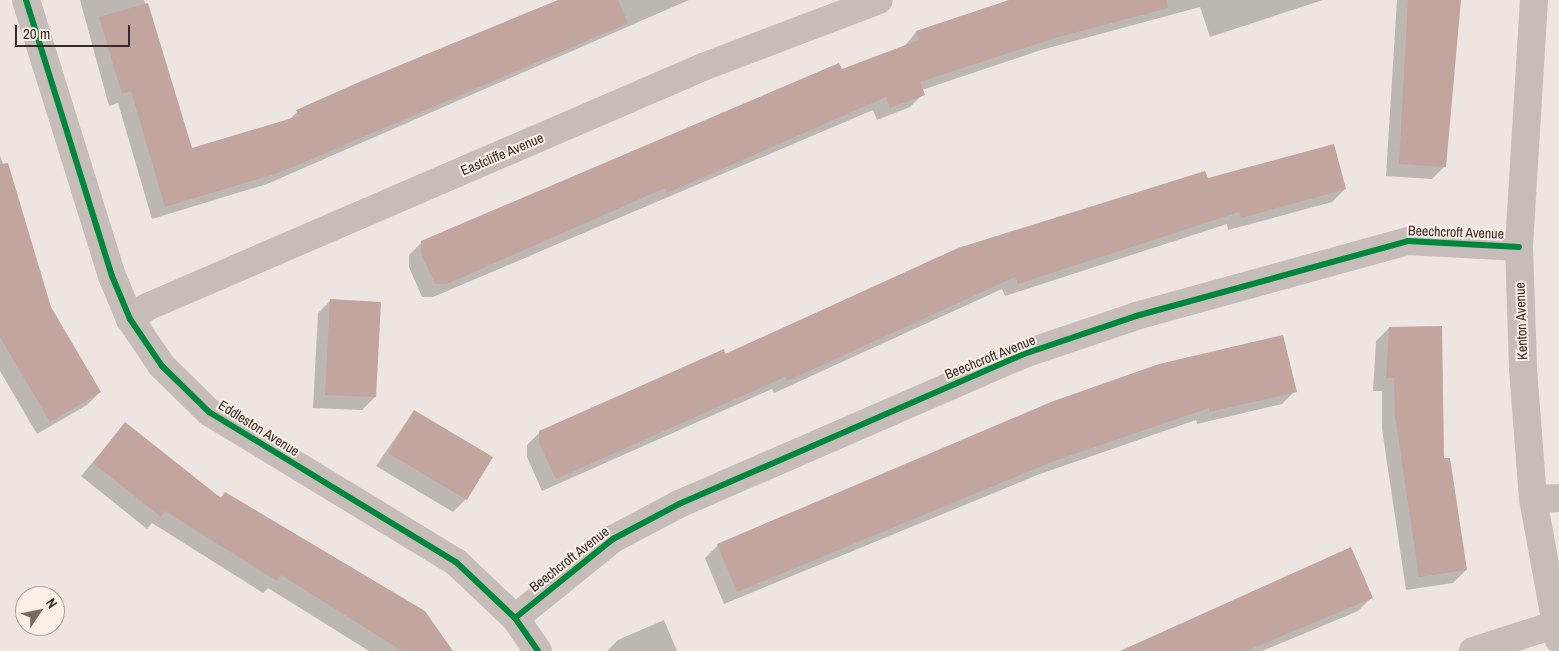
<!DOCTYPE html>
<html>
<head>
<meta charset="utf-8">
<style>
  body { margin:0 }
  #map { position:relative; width:1559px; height:651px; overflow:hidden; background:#ede5df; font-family:"Archivo Narrow",sans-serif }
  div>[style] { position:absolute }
  .shadow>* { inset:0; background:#0003 }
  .building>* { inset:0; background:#c2a59f }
  .street>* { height:28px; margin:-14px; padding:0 14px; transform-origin:14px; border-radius:14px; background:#c6bdb8 }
  .cycleway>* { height:6px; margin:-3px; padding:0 3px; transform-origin:3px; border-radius:3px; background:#00873e }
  span { translate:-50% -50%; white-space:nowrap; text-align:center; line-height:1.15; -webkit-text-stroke:4px #fbefe6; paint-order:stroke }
  .street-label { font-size:14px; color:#372a26 }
  .north { position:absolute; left:15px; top:586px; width:50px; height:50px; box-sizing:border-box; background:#fbefe6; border:1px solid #ada099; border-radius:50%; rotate:56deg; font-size:14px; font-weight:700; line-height:20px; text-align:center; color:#372a26 }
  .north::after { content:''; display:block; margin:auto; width:18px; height:22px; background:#776b67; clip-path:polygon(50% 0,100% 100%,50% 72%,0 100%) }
  .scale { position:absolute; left:15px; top:25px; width:115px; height:22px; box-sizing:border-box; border:2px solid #372a26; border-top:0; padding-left:6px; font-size:15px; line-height:18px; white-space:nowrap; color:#372a26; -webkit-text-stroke:4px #fbefe6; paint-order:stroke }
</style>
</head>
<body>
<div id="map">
  <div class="shadow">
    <i style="clip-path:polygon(80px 0,144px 0,191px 149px,289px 120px,297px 112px,559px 0,689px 0,267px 184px,152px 219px,118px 103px,109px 106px)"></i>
    <i style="clip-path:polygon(1021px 0,1323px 0,1210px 37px,1200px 7px,1041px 50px,922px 90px,923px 94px,910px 107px,877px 120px,873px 110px,433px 297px,422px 297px,409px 267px,409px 255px,422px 242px,904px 47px,916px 32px)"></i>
    <i style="clip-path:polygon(1397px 0,1459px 0,1445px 166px,1432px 179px,1386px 176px)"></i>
    <i style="clip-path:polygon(0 155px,50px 308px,100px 392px,87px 405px,37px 434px,0 371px)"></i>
    <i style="clip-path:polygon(1207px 179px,1345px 189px,1332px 202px,1228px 230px,1227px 224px,1005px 296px,1002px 289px,774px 393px,772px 389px,542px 491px,527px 457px,527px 445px,540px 432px,725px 355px)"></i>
    <i style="clip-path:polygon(331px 300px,375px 397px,362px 410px,313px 408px,318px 313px)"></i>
    <i style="clip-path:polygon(1389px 328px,1443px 460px,1466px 570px,1453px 583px,1406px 590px,1382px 429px,1382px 391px,1373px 391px,1376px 341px)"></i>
    <i style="clip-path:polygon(1282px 337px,1295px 391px,1282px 404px,1197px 424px,1196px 420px,1040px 474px,724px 604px,705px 558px,718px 545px)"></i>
    <i style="clip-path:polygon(414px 411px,466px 499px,453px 512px,376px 466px)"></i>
    <i style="clip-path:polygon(125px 424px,219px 499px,225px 493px,452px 651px,369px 651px,268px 588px,263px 593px,152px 523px,147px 529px,81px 476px)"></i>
    <i style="clip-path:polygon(1351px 549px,1371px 598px,1358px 611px,1262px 651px,1122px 651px)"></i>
    <i style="clip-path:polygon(664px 620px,677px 651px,607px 651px,618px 640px)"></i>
  </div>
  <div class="building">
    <i style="clip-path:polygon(558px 0,618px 0,628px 23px,281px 172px,165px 207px,131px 91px,122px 94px,99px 17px,148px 3px,192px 148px,299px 116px,296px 110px,364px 80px)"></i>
    <i style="clip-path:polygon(1009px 0,1167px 0,1168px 8px,1055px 38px,920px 82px,925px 95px,890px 108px,886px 97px,667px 193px,665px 188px,447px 284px,435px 284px,421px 253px,421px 241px,839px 63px,842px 69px,919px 40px,916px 31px)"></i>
    <i style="clip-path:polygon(1408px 0,1461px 0,1446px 167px,1399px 164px)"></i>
    <i style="clip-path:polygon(1334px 144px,1346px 189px,1241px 218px,1239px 212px,1018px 284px,1015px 277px,787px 381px,785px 377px,556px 479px,539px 443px,539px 431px,724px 349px,725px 354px,958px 248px,1205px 171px,1208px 178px)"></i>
    <i style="clip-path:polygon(8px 163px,51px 307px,101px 392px,50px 422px,0 337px,0 164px)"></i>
    <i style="clip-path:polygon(330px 299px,381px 302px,376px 397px,325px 395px)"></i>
    <i style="clip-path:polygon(1442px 326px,1444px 458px,1450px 458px,1467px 570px,1419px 577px,1395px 416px,1394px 378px,1386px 378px,1389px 327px)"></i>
    <i style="clip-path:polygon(1283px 335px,1297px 392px,1209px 412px,1209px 408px,1054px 461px,737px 592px,717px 544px,1051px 402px,1159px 364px)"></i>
    <i style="clip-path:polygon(414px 410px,493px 457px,467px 500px,388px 453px)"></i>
    <i style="clip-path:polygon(125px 422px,221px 498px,225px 492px,425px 611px,453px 651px,402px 651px,281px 575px,277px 581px,165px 511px,161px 517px,93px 463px)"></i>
    <i style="clip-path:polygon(1351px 547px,1373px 598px,1246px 651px,1120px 651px)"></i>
  </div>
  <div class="street">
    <i style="left:26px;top:0;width:289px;rotate:72.7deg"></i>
    <i style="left:112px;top:276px;width:47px;rotate:67.3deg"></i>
    <i style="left:130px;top:319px;width:57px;rotate:55.8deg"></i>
    <i style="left:162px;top:366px;width:66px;rotate:44.4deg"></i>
    <i style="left:209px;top:412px;width:289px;rotate:31.3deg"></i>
    <i style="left:456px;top:562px;width:81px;rotate:43.5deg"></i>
    <i style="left:515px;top:618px;width:40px;rotate:55.1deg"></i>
    <i style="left:1534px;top:0;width:247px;rotate:93.5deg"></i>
    <i style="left:1519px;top:247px;width:122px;rotate:88.1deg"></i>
    <i style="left:1523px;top:369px;width:130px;rotate:85.6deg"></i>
    <i style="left:1533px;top:499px;width:143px;rotate:79.6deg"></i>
    <i style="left:130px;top:319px;width:21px;rotate:-35deg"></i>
    <i style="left:147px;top:307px;width:606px;rotate:-23.35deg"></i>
    <i style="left:703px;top:67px;width:188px;rotate:-20.8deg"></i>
    <i style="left:1533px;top:499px;width:26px;rotate:-2deg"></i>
    <i style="left:515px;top:618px;width:126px;rotate:-38.9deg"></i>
    <i style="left:613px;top:539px;width:75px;rotate:-27.9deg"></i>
    <i style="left:679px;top:504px;width:376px;rotate:-23.5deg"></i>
    <i style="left:1024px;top:354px;width:118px;rotate:-18.7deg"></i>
    <i style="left:1136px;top:316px;width:282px;rotate:-15.4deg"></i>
    <i style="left:1408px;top:241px;width:111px;rotate:3.1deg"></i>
    <i style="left:1473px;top:651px;width:85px;rotate:-17.8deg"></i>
  </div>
  <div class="cycleway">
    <i style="left:26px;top:0;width:289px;rotate:72.7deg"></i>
    <i style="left:112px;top:276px;width:47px;rotate:67.3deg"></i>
    <i style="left:130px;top:319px;width:57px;rotate:55.8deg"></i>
    <i style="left:162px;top:366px;width:66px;rotate:44.4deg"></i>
    <i style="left:209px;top:412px;width:289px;rotate:31.3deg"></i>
    <i style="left:456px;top:562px;width:81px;rotate:43.5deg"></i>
    <i style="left:515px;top:618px;width:40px;rotate:55.1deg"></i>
    <i style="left:515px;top:618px;width:126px;rotate:-38.9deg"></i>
    <i style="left:613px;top:539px;width:75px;rotate:-27.9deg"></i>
    <i style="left:679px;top:504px;width:376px;rotate:-23.5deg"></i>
    <i style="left:1024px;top:354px;width:118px;rotate:-18.7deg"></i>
    <i style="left:1136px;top:316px;width:282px;rotate:-15.4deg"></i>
    <i style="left:1408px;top:241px;width:111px;rotate:3.1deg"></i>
  </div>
  <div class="street-label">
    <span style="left:502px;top:154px;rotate:-23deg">Eastcliffe Avenue</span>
    <span style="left:1456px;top:232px;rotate:2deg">Beechcroft Avenue</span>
    <span style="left:1521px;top:321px;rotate:-92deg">Kenton Avenue</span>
    <span style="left:990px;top:357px;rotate:-22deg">Beechcroft Avenue</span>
    <span style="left:259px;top:428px;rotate:32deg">Eddleston Avenue</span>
    <span style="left:569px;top:559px;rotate:-38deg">Beechcroft Avenue</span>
  </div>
  <div class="north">N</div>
  <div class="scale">20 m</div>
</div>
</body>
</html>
